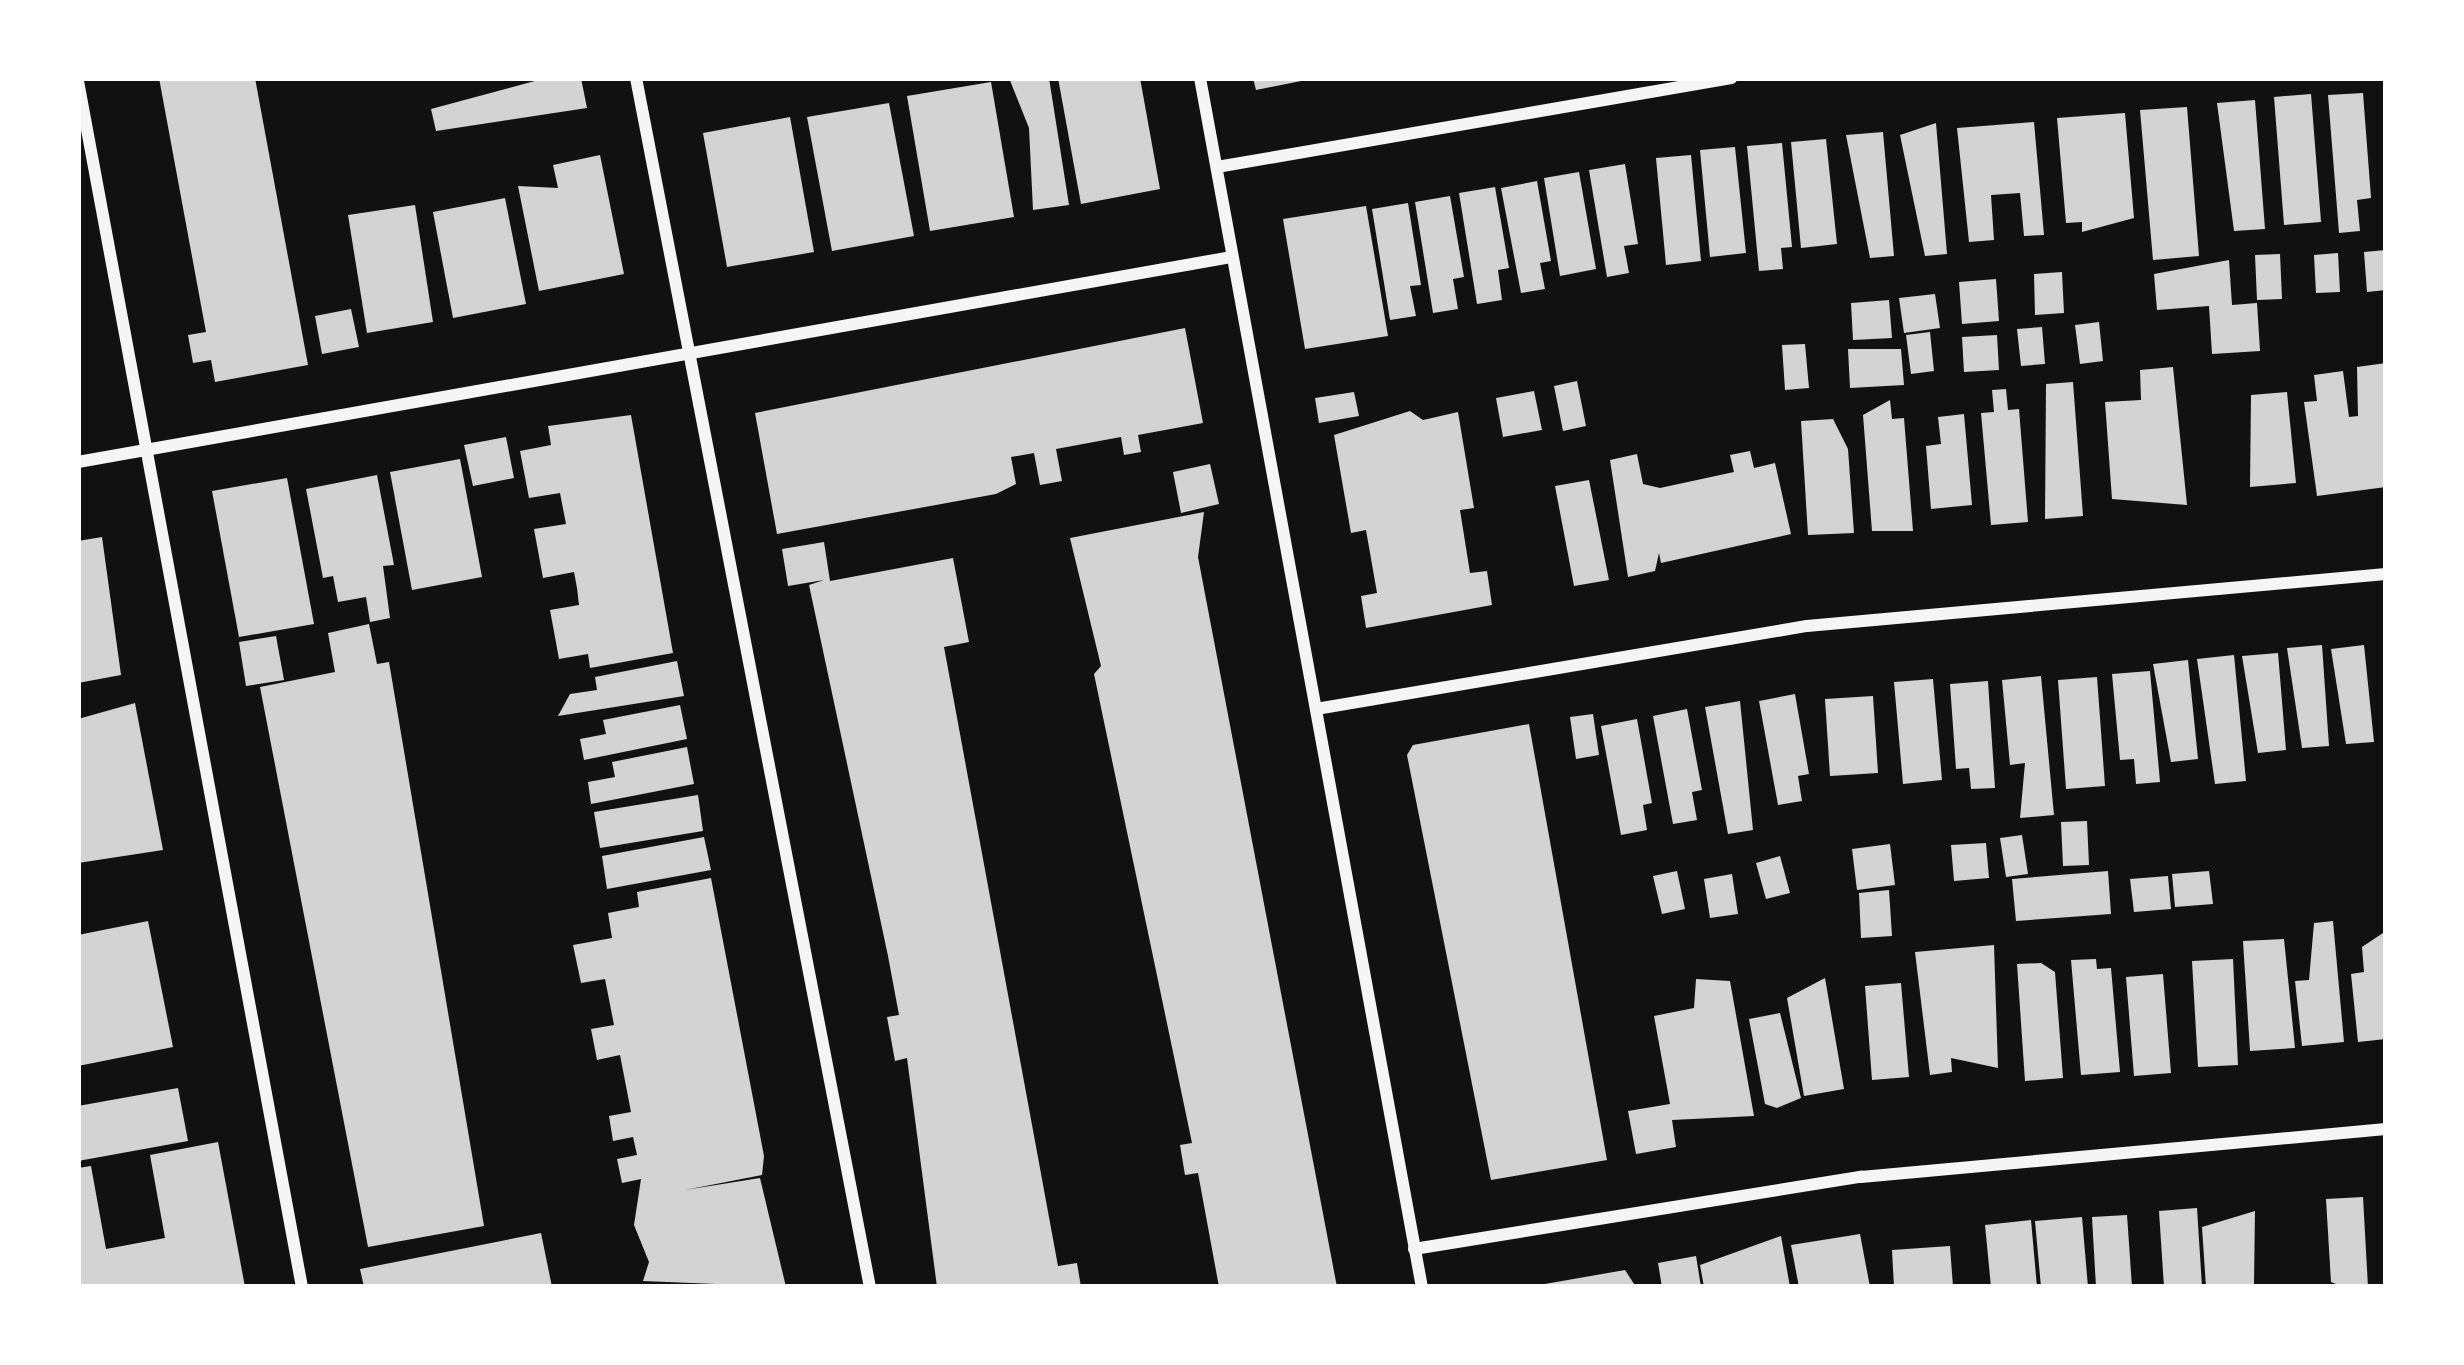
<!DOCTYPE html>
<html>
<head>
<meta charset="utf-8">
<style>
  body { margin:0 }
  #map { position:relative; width:2464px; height:1365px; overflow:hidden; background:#111; font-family:"Sofia Sans Condensed",sans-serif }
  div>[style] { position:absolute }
  .building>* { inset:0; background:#d3d3d3 }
  .minor>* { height:12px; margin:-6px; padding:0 6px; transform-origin:6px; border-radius:6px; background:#f5f5f5 }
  span { translate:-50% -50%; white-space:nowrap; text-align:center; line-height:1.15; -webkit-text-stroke:9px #fff; paint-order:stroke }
  .frame { position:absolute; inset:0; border:81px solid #fff; pointer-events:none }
</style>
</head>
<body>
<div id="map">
  <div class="building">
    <i style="clip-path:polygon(159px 78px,255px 78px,308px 365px,215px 382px,211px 360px,193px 363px,188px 335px,206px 332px)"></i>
    <i style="clip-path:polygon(546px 78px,581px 78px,587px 108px,436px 131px,431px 109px)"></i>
    <i style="clip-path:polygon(1009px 78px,1049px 78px,1069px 205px,1033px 210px,1029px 128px)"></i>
    <i style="clip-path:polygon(1058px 78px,1140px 78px,1160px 189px,1081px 204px)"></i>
    <i style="clip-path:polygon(1253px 78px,1306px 78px,1306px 80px,1256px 90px)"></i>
    <i style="clip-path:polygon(991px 82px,1014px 217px,930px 231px,907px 96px)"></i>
    <i style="clip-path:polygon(2363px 93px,2371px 198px,2357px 200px,2360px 231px,2339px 233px,2328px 95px)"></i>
    <i style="clip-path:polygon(2311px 94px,2321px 222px,2284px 225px,2274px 97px)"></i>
    <i style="clip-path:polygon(2255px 100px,2265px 229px,2234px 231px,2217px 103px)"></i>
    <i style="clip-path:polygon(889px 103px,914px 236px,832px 251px,807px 117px)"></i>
    <i style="clip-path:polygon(2187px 107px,2199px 256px,2153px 260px,2140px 110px)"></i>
    <i style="clip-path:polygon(2125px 113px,2134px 218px,2082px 232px,2082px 222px,2066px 223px,2057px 118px)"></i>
    <i style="clip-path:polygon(790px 117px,814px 252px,727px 267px,703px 133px)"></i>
    <i style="clip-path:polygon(2034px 122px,2044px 235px,2024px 236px,2020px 193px,1991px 195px,1994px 240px,1969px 242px,1957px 128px)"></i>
    <i style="clip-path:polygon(1936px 123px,1947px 254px,1925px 256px,1900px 135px)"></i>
    <i style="clip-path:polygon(1883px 132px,1894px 256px,1870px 258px,1846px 135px)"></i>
    <i style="clip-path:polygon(1826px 139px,1837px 244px,1801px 248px,1791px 142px)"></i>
    <i style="clip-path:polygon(1782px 143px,1792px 247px,1781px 248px,1783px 269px,1759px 271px,1747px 146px)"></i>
    <i style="clip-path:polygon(1735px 147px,1746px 253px,1710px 257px,1700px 150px)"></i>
    <i style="clip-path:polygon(600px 155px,624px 274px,539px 291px,518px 186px,558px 188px,553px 165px)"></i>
    <i style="clip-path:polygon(1691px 155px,1701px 261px,1666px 265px,1656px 158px)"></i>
    <i style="clip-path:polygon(1625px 164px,1638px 244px,1624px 246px,1629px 273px,1607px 277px,1589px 170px)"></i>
    <i style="clip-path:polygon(1579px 172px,1596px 269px,1560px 276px,1544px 178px)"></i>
    <i style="clip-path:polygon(1537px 181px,1551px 261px,1540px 263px,1545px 289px,1521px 293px,1501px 188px)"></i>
    <i style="clip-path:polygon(1495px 187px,1509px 268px,1498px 270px,1502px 300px,1477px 304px,1459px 193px)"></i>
    <i style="clip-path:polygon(1450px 196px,1464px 277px,1453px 279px,1458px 309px,1433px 313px,1415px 202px)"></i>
    <i style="clip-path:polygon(505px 198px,526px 304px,453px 318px,433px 212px)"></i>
    <i style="clip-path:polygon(1408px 203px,1421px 285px,1410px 286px,1416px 316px,1390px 320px,1372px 209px)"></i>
    <i style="clip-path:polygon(415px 205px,433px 322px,367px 333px,348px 215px)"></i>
    <i style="clip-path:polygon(1366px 206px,1388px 336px,1305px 349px,1283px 219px)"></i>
    <i style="clip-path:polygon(2386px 250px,2386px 290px,2367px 292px,2364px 252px)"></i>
    <i style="clip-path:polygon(2338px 253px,2340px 292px,2316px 293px,2314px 255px)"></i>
    <i style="clip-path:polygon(2280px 254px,2282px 299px,2257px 300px,2255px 255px)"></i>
    <i style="clip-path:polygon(2229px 260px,2232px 305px,2257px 303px,2260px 351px,2212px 354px,2209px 306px,2157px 310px,2154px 274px)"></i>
    <i style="clip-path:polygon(2062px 272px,2064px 313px,2035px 315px,2034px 274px)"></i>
    <i style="clip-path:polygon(1996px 279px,1999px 321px,1962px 324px,1959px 282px)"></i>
    <i style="clip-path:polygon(1935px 294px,1940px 328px,1904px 333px,1899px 298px)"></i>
    <i style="clip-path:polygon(1889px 300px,1892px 338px,1853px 340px,1851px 303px)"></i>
    <i style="clip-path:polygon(351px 309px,359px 347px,322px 354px,315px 316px)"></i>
    <i style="clip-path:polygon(2099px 322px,2103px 361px,2080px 364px,2075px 325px)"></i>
    <i style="clip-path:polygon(2042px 327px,2045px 364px,2021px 366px,2017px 329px)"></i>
    <i style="clip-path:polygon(1185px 328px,1203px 423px,1138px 435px,1141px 452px,1124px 455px,1121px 437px,1056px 449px,1062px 481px,1040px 485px,1034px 453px,1011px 457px,1016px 484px,996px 494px,777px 534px,755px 413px)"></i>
    <i style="clip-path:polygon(1930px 332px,1934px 371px,1911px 374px,1906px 335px)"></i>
    <i style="clip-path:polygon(1997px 335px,1999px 370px,1964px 372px,1962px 337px)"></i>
    <i style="clip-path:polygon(1805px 344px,1809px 388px,1785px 390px,1782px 345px)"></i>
    <i style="clip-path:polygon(1848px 349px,1901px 349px,1904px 385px,1850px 388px)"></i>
    <i style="clip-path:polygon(2386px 363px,2386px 487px,2317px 496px,2304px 402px,2317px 401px,2314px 375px,2343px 371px,2349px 417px,2358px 416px,2357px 367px)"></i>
    <i style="clip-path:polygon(2173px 367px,2187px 505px,2112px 499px,2105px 402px,2141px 400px,2140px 370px)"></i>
    <i style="clip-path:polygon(1577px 381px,1586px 426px,1563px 431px,1554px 386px)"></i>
    <i style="clip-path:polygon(2073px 382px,2083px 516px,2045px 519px,2046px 384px)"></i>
    <i style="clip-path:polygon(2006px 389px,2008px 410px,2019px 409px,2028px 522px,1991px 525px,1981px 413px,1994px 412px,1992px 390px)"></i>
    <i style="clip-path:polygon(1534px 391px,1542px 430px,1503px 437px,1496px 398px)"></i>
    <i style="clip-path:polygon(1354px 392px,1359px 416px,1319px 423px,1315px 398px)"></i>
    <i style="clip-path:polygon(2287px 392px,2296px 483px,2250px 487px,2251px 395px)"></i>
    <i style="clip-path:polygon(1890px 400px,1892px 419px,1904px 418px,1913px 531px,1872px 531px,1863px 415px)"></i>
    <i style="clip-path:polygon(1410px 411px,1423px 420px,1458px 412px,1474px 508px,1460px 510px,1470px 573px,1487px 571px,1492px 605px,1366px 628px,1361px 596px,1377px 593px,1366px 530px,1351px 533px,1334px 435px)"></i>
    <i style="clip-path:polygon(1964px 414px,1972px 505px,1931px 509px,1926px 446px,1941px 444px,1938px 417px)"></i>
    <i style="clip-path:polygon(631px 415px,673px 653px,590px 668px,588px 654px,559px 659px,550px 610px,579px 605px,577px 588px,574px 572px,543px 578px,534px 529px,566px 524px,560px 493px,529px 498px,520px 451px,551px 445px,548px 426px)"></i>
    <i style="clip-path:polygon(1833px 419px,1848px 449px,1854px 533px,1808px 535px,1801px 421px)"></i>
    <i style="clip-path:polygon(506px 437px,514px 478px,473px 486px,464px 445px)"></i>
    <i style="clip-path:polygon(1750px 451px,1754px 468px,1775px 463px,1791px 534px,1661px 563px,1659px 553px,1655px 571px,1628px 577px,1610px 460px,1637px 454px,1643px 484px,1660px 488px,1734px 472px,1730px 455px)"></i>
    <i style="clip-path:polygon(460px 459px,482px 577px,412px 590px,390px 472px)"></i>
    <i style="clip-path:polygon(1210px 464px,1219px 504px,1181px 513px,1173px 472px)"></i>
    <i style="clip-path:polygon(377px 475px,394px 565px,383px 566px,390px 618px,370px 622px,366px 597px,338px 602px,333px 576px,323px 578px,306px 489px)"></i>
    <i style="clip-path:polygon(287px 478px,314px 624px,239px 637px,212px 491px)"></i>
    <i style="clip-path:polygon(1589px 480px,1609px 580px,1574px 586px,1555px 486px)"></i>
    <i style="clip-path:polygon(1204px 512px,1198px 557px,1337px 1287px,1219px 1287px,1198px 1173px,1185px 1175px,1180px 1145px,1192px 1143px,1094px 674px,1101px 666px,1070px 538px)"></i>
    <i style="clip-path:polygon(102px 537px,121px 675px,78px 683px,78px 541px)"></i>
    <i style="clip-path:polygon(824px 542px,830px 581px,953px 558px,969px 642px,944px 647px,1058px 1266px,1077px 1263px,1081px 1287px,937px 1287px,907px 1058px,895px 1061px,887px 1017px,899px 1015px,888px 956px,809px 585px,824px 580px,788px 586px,782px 549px)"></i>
    <i style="clip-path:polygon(369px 624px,377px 664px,389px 662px,484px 1226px,368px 1247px,260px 687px,335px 672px,328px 633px)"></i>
    <i style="clip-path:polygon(276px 636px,284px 680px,246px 686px,239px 642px)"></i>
    <i style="clip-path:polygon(2322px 645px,2329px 746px,2302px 748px,2287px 648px)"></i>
    <i style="clip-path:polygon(2364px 645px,2374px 742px,2346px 744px,2331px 649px)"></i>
    <i style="clip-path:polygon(2278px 653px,2286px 750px,2258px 753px,2242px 656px)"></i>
    <i style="clip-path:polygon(2234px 655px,2246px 781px,2215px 784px,2197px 659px)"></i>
    <i style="clip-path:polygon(2188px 660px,2198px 759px,2171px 762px,2153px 664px)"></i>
    <i style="clip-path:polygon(677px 661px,684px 696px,558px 716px,570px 694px,597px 690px,595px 677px)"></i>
    <i style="clip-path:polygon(2150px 671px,2160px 782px,2136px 784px,2134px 759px,2120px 760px,2112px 674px)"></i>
    <i style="clip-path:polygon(2041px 676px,2054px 815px,2020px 818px,2025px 763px,2010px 765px,2002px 680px)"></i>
    <i style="clip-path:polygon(2097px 677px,2105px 786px,2066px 789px,2058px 680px)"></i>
    <i style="clip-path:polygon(1933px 679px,1942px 780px,1903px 784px,1894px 682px)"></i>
    <i style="clip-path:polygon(1988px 681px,1995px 788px,1971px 789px,1969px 768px,1956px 769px,1950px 684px)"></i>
    <i style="clip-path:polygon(1795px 694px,1809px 774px,1798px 776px,1802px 801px,1778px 805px,1759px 701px)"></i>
    <i style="clip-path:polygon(1873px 696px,1878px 773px,1830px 776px,1825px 699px)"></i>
    <i style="clip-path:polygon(1740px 701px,1753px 830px,1728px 834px,1705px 707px)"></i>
    <i style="clip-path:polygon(135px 703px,163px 850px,78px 863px,78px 719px)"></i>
    <i style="clip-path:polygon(680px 705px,687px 739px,584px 760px,580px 739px,606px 734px,603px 720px)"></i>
    <i style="clip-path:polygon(1687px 709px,1702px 790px,1692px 792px,1697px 820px,1673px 824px,1653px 716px)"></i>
    <i style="clip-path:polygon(1593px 714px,1599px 755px,1576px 759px,1570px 717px)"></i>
    <i style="clip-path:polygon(1637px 719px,1652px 803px,1643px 805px,1647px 830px,1621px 835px,1601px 726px)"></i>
    <i style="clip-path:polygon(1529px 724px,1607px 1160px,1491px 1180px,1407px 755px,1413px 745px)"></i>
    <i style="clip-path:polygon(687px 747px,694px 784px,591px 804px,588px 782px,615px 777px,612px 762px)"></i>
    <i style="clip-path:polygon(698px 795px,703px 831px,600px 848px,594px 812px)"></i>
    <i style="clip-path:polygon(2087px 821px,2089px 865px,2063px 866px,2061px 822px)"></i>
    <i style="clip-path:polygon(2022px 835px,2028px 874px,2006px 877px,2000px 838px)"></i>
    <i style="clip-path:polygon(704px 837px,711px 870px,607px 889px,602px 856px)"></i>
    <i style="clip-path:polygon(1986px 843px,1989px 878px,1954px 881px,1951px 845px)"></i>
    <i style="clip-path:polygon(1890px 844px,1895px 885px,1857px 890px,1852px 849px)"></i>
    <i style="clip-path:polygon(1780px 856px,1790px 893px,1766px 899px,1756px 863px)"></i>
    <i style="clip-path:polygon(1677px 871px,1685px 909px,1662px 914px,1653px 876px)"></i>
    <i style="clip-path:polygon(2108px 871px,2111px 914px,2016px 921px,2012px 879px)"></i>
    <i style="clip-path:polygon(2209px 871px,2213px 904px,2175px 907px,2172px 874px)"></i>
    <i style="clip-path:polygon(1732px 874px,1738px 914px,1710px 918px,1704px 879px)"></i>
    <i style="clip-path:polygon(2168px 876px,2171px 909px,2134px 912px,2130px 879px)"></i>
    <i style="clip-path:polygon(711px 878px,764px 1156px,762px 1175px,685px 1190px,760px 1178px,786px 1287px,643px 1281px,649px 1262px,634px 1225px,641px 1179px,622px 1183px,617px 1159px,637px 1155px,633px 1137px,613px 1141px,609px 1116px,631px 1112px,620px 1055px,597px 1060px,591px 1029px,614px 1025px,605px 979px,581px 983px,573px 945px,612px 938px,608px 913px,639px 907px,637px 892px)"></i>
    <i style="clip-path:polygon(1889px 890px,1892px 936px,1861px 938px,1859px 893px)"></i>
    <i style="clip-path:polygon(148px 921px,173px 1047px,78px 1066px,78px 935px)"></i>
    <i style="clip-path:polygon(2333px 921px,2344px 1042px,2302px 1046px,2295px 981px,2309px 980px,2314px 923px)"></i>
    <i style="clip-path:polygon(2386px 931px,2386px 1039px,2358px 1042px,2351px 974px,2364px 972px,2362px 947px)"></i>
    <i style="clip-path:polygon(2284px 939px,2295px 1048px,2250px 1051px,2243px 941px)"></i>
    <i style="clip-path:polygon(1994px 945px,1998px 1068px,1951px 1058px,1952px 1072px,1930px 1075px,1915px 952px)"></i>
    <i style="clip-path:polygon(2096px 959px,2097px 969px,2111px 968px,2120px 1072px,2081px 1075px,2071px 960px)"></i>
    <i style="clip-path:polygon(2233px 959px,2238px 1065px,2198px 1067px,2192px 961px)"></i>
    <i style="clip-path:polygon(2041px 963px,2055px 972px,2063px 1078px,2025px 1081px,2017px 964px)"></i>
    <i style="clip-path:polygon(2163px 974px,2171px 1073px,2134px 1076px,2126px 977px)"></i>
    <i style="clip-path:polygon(1825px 978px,1844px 1089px,1804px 1096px,1787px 998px)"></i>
    <i style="clip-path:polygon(1696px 979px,1730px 981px,1754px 1116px,1672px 1120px,1676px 1147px,1636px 1154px,1628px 1111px,1670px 1104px,1654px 1016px,1694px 1008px)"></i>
    <i style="clip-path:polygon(1901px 983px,1909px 1077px,1872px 1080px,1865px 986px)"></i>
    <i style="clip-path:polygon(1780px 1013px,1801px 1098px,1777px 1108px,1765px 1104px,1749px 1019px)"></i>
    <i style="clip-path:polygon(178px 1088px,188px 1141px,78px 1161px,78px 1106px)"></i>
    <i style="clip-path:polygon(218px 1142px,245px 1287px,78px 1287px,78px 1168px,91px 1166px,106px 1249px,165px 1238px,150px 1155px)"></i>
    <i style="clip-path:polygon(2363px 1197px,2368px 1287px,2344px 1287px,2331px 1282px,2326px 1199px)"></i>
    <i style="clip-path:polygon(2197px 1208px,2202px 1287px,2164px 1287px,2159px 1211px)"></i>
    <i style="clip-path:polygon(2255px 1211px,2254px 1284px,2206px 1287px,2202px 1227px)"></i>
    <i style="clip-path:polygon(2127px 1215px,2132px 1287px,2096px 1287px,2092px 1217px)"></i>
    <i style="clip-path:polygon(2082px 1217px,2088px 1287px,2041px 1287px,2035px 1221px)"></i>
    <i style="clip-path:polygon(2031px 1220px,2037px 1287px,1991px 1287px,1985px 1225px)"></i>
    <i style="clip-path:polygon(541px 1233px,552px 1287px,364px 1287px,360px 1269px)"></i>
    <i style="clip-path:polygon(1860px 1234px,1870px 1287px,1799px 1287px,1791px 1245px)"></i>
    <i style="clip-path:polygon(1781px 1236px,1790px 1287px,1704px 1287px,1700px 1265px)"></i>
    <i style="clip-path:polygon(1950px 1246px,1953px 1287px,1894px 1287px,1892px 1250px)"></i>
    <i style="clip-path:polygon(1696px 1256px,1701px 1287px,1662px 1287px,1658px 1263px)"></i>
    <i style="clip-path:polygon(1625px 1270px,1636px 1287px,1539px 1287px,1539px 1285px)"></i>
  </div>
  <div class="minor">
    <i style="left:636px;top:78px;width:1231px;rotate:79.05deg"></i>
    <i style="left:1200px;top:78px;width:1229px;rotate:79.6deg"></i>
    <i style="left:78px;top:81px;width:1227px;rotate:79.48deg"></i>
    <i style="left:1217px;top:167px;width:522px;rotate:-9.82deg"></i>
    <i style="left:78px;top:462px;width:1171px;rotate:-10.08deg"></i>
    <i style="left:1316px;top:709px;width:498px;rotate:-9.6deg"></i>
    <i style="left:1807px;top:626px;width:581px;rotate:-5.13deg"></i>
    <i style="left:1414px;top:1249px;width:453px;rotate:-9.2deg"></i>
    <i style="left:1861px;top:1177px;width:527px;rotate:-5.22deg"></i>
  </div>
  <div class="frame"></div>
</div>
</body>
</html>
